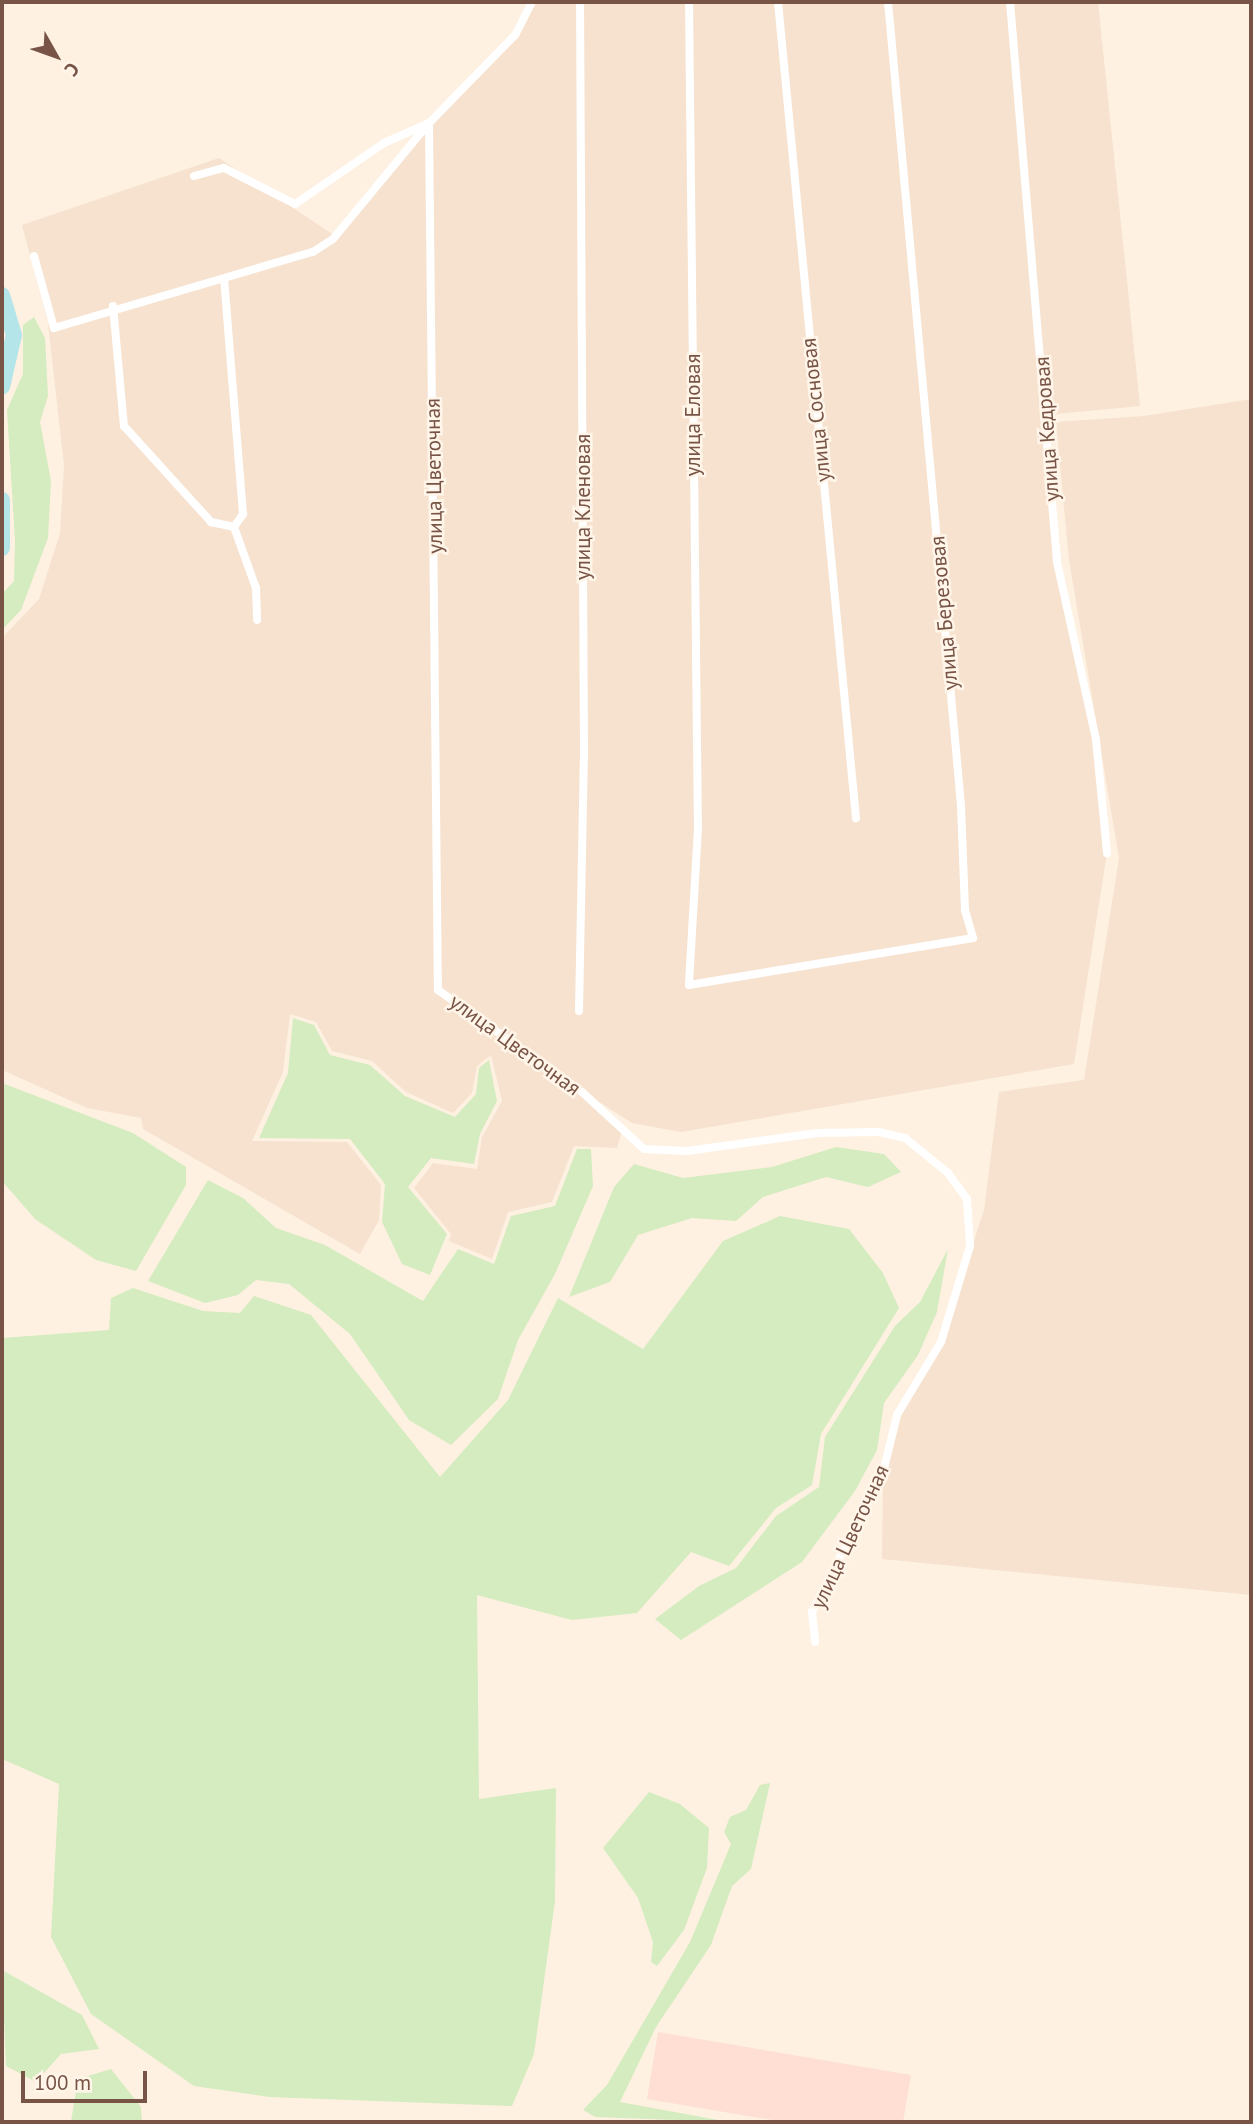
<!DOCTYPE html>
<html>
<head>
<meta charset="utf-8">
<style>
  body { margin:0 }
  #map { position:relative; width:1253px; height:2124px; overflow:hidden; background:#fef1e1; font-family:"PT Sans",sans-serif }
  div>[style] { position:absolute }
  .residential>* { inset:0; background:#f6e2cf }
  .commercial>* { inset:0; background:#ffded4 }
  .green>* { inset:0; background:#d4ecbf }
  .river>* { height:16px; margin:-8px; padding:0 8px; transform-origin:8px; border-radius:8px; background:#b4e5e9 }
  .street>* { height:8px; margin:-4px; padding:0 4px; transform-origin:4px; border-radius:4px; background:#fff }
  span { translate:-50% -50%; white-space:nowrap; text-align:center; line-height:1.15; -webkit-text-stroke:5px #fff5e9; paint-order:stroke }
  .street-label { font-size:21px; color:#775446 }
  .frame { position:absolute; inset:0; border:4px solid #775446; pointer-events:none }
  .north { position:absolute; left:21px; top:21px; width:70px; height:70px; -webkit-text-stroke:5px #fff5e9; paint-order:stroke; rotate:130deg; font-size:19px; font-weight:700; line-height:28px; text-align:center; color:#775446 }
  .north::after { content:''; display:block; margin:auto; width:24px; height:32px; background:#775446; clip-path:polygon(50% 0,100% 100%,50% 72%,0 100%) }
  .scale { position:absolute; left:21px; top:2071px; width:126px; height:32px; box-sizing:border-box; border:4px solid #775446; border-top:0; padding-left:9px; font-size:21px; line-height:24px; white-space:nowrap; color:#775446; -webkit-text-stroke:5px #fff5e9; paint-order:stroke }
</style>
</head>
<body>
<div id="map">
  <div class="residential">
    <i style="clip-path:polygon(534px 2px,1098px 2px,1140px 406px,1046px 415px,1057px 562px,1096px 740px,1107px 853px,1074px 1064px,681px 1132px,632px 1123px,582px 1091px,623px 1127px,617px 1148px,574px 1146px,552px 1202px,508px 1212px,492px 1259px,449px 1241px,451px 1234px,414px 1188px,433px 1163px,477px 1169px,482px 1137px,502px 1101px,491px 1055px,477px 1066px,472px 1093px,453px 1113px,406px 1092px,372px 1061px,332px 1051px,316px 1022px,290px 1014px,283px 1072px,252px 1141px,347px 1142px,381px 1185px,379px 1220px,360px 1254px,143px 1129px,141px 1118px,87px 1108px,2px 1070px,2px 638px,39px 599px,60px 533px,64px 466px,48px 323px,22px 225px,219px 158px,335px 236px,429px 122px,512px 37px)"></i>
    <i style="clip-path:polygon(1251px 399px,1251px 1595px,882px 1559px,883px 1473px,897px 1415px,941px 1342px,984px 1210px,999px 1092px,1084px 1080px,1119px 858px,1069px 560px,1056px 422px,1144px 416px)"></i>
  </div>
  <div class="commercial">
    <i style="clip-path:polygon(658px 2032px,911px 2075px,903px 2122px,784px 2122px,647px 2099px)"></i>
  </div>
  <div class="green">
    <i style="clip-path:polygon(34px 317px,45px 338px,48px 396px,40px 422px,51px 481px,48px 538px,21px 610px,2px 630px,2px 594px,14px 581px,15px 541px,7px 410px,23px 374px,23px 325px)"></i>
    <i style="clip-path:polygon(293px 1018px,314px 1025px,330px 1055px,370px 1065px,405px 1096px,455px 1117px,476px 1094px,479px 1068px,489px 1060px,497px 1101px,480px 1134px,474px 1164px,431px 1158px,408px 1187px,447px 1234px,430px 1275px,402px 1264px,382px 1222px,385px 1184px,350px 1139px,259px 1138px,288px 1073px)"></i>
    <i style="clip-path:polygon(2px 1083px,133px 1133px,186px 1167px,186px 1185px,136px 1271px,96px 1260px,35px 1219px,2px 1181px)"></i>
    <i style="clip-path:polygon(836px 1147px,884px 1154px,901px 1172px,868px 1187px,826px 1177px,763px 1197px,736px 1221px,692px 1218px,638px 1235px,610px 1282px,569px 1297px,614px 1187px,634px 1164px,683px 1178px,772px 1167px)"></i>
    <i style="clip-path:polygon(577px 1149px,591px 1149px,593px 1186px,555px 1274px,518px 1340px,498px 1399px,451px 1445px,409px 1420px,350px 1334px,289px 1284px,256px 1280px,238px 1295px,205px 1303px,148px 1281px,208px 1180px,243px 1198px,276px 1228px,325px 1245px,423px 1301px,458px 1249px,494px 1264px,511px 1216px,555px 1206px)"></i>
    <i style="clip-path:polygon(780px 1216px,849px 1229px,883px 1273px,899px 1308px,821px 1434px,812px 1485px,776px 1508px,729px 1566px,691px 1552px,637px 1613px,572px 1620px,477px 1595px,479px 1799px,556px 1788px,555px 1901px,534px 2054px,512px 2106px,269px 2097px,194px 2086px,91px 2014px,51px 1937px,59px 1784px,2px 1759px,2px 1338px,109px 1330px,111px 1298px,133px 1288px,203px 1311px,240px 1313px,254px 1296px,311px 1315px,440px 1477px,508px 1400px,558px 1298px,643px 1349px,723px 1241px)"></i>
    <i style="clip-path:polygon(948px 1249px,937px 1312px,918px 1355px,884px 1403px,877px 1450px,855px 1491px,802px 1562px,681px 1640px,655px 1619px,699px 1586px,736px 1568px,776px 1516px,819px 1487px,825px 1437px,895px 1326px,920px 1302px)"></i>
    <i style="clip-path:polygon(770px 1783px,751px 1869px,732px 1886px,711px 1945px,656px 2027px,620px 2102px,729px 2122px,595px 2117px,583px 2110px,607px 2085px,690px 1942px,731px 1844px,724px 1832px,730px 1817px,746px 1810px,760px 1785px)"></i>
    <i style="clip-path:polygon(649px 1792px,680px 1804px,709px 1828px,707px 1868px,684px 1930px,657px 1966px,651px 1962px,653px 1942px,638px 1898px,603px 1848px)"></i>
    <i style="clip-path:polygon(2px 1970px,82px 2015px,99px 2049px,61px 2054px,36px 2082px,6px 2066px)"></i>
    <i style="clip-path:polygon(111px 2069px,141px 2107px,142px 2122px,71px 2122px,78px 2079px)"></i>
  </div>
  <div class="river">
    <i style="left:2px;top:295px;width:42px;rotate:73.3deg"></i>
    <i style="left:14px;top:335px;width:53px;rotate:103deg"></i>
    <i style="left:2px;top:500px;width:48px;rotate:90deg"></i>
  </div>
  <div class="street">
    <i style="left:532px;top:2px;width:37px;rotate:117deg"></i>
    <i style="left:515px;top:35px;width:123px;rotate:134.3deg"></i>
    <i style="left:429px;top:123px;width:867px;rotate:89.41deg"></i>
    <i style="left:438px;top:990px;width:176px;rotate:35.3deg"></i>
    <i style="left:582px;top:1092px;width:84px;rotate:42.6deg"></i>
    <i style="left:644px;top:1149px;width:43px;rotate:2.7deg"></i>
    <i style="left:687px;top:1151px;width:131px;rotate:-7.9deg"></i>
    <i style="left:817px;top:1133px;width:62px;rotate:-0.9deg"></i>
    <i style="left:879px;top:1132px;width:27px;rotate:13deg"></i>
    <i style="left:905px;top:1138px;width:55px;rotate:39.1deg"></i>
    <i style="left:948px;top:1173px;width:32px;rotate:54deg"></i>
    <i style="left:967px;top:1199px;width:47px;rotate:86.3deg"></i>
    <i style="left:970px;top:1246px;width:100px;rotate:106.8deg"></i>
    <i style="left:941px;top:1342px;width:85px;rotate:121.1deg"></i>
    <i style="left:897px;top:1415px;width:60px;rotate:103.6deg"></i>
    <i style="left:883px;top:1473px;width:156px;rotate:117.1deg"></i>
    <i style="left:812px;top:1612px;width:30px;rotate:84deg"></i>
    <i style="left:689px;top:2px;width:826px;rotate:89.38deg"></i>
    <i style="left:698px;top:828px;width:157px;rotate:93.3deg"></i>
    <i style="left:689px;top:985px;width:288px;rotate:-9.4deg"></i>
    <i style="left:973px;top:938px;width:29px;rotate:-106deg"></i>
    <i style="left:965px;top:910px;width:105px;rotate:-92.2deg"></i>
    <i style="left:961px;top:805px;width:806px;rotate:-95.19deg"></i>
    <i style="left:778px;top:2px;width:820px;rotate:84.54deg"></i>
    <i style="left:1010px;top:2px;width:562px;rotate:85.2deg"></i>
    <i style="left:1057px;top:562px;width:182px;rotate:77.6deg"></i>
    <i style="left:1096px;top:740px;width:114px;rotate:84.4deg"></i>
    <i style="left:194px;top:176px;width:31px;rotate:-15deg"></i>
    <i style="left:224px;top:168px;width:80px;rotate:26.9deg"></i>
    <i style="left:295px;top:204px;width:108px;rotate:-34.4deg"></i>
    <i style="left:384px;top:143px;width:47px;rotate:-23.8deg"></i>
    <i style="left:34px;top:256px;width:75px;rotate:74.5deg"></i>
    <i style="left:54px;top:328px;width:270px;rotate:-16.4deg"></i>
    <i style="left:313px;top:252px;width:24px;rotate:-33deg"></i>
    <i style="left:333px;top:239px;width:151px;rotate:-50.4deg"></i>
    <i style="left:113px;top:306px;width:121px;rotate:84.8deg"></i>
    <i style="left:124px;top:426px;width:130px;rotate:47.8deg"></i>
    <i style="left:211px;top:522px;width:24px;rotate:12deg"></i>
    <i style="left:234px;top:527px;width:16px;rotate:-55deg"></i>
    <i style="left:243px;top:514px;width:236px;rotate:-94.6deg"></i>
    <i style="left:234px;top:527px;width:65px;rotate:70.2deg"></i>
    <i style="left:256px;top:588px;width:32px;rotate:88deg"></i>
    <i style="left:579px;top:1011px;width:254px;rotate:-88.9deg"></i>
    <i style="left:584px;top:757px;width:755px;rotate:-90.3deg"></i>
  </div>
  <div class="street-label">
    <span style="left:816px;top:410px;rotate:-96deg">улица Сосновая</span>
    <span style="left:693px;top:415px;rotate:-90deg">улица Еловая</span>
    <span style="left:1047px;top:429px;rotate:-94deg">улица Кедровая</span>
    <span style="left:434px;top:476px;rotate:-91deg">улица Цветочная</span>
    <span style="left:583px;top:507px;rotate:-90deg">улица Кленовая</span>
    <span style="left:944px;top:613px;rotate:-95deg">улица Березовая</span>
    <span style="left:515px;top:1045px;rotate:36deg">улица Цветочная</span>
    <span style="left:850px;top:1537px;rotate:-65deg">улица Цветочная</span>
  </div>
  <div class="frame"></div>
  <div class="north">С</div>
  <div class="scale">100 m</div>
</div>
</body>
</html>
